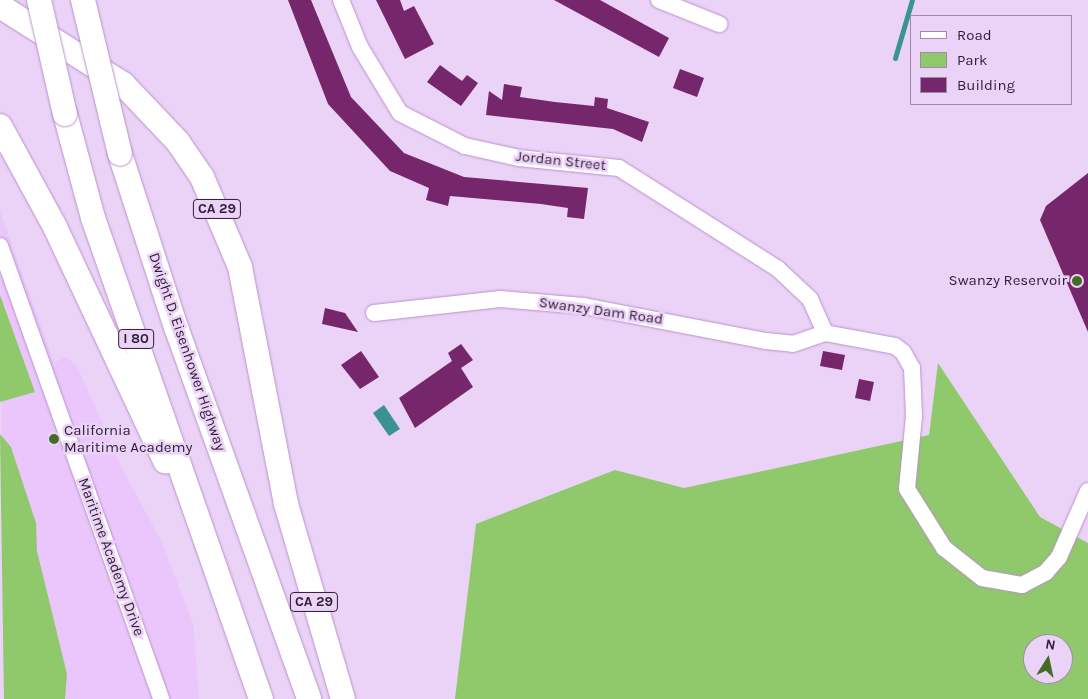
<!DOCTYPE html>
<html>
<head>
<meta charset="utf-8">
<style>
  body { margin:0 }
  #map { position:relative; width:1088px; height:699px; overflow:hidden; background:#ebd2f7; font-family:Karla,sans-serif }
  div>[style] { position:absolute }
  .built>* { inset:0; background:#eac6fc }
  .green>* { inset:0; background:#90c96b }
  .water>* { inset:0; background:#3a9392 }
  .stream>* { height:5px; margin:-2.5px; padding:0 2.5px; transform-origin:2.5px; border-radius:2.5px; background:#3a9392 }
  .building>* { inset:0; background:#76266a }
  .roads { filter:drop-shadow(0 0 1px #b992cc) drop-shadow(0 0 1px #b992cc) }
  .minor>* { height:16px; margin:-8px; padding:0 8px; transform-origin:8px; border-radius:8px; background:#fff }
  .highway>* { height:24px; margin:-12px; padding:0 12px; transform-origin:12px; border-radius:12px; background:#fff }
  .bridges { filter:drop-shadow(0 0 1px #b992cc) drop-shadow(0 0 1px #b992cc) }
  .highway-bridge>* { height:24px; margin:-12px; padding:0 12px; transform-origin:12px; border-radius:12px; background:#fff }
  .dots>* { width:14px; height:14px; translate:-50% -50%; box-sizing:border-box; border:2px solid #ebd2f7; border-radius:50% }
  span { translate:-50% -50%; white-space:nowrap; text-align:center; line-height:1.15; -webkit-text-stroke:5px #ebd2f7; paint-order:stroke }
  .shield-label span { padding:1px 4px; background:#ebd2f7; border:1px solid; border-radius:4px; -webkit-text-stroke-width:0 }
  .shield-label { font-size:14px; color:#2d1e35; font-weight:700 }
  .street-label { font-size:15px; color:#2d1e35 }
  .poi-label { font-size:15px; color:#2d1e35 }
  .right { translate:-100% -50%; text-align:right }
  .left { translate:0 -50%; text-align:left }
  .legend { position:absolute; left:910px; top:15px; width:162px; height:90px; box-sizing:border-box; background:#ebd2f7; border:1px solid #9f8aa9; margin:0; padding:6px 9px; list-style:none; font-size:15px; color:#2d1e35 }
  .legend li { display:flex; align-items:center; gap:10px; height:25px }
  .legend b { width:25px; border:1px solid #9f8aa9 }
  .north { position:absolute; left:1023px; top:634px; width:50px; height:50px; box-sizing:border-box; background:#ebd2f7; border:1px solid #9f8aa9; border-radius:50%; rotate:10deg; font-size:14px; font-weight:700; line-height:20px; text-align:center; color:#2d1e35 }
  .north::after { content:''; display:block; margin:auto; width:18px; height:22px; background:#446c27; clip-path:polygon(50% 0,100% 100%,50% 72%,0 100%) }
</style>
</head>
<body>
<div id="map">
  <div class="built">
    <i style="clip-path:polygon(0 211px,54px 363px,65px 357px,77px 366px,120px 464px,162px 543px,193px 623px,199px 699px,4px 699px)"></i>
  </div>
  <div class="green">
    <i style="clip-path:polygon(0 295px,35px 392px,0 402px)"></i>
    <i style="clip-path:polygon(evenodd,938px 363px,1040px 517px,1088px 543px,1088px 699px,455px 699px,476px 524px,615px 470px,684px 488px,929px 435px,938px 363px,1033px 644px,1063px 644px,1063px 674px,1033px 674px,1033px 644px)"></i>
    <i style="clip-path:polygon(0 434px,11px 447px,36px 523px,37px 551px,67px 674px,65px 699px,4px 699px)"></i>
  </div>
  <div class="water">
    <i style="clip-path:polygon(384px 405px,400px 429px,389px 436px,373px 413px)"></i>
  </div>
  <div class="stream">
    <i style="left:895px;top:58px;width:60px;rotate:-73.7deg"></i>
  </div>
  <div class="building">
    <i style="clip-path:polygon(288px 0,311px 0,351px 97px,404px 153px,464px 177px,588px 188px,584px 219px,567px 217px,568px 208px,541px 204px,450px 196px,448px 206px,426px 200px,429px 188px,390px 171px,328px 104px)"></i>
    <i style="clip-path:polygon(376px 0,400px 0,404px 11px,414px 6px,434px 44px,405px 59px)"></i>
    <i style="clip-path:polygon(554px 0,600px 0,669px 38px,659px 57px)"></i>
    <i style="clip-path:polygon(440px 65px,462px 81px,467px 75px,478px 83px,461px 106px,427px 82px)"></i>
    <i style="clip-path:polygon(680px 69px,704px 78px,697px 97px,673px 88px)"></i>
    <i style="clip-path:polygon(504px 84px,522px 87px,520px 97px,555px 102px,594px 106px,595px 97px,608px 99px,607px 108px,649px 122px,642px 142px,613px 129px,486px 115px,489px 91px,502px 100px)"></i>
    <i style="clip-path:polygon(1088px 173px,1088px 332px,1040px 220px,1046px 206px)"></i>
    <i style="clip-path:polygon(325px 308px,345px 313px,358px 332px,322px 324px)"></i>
    <i style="clip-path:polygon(461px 344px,473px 360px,461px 368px,473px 387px,415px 428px,399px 398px,452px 361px,448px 353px)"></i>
    <i style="clip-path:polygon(361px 351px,379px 377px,360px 389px,341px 365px)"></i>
    <i style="clip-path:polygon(823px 351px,845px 355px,842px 370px,820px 366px)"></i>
    <i style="clip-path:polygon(859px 379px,874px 382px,870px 401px,855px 398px)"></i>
  </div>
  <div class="roads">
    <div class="minor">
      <i style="left:341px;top:0;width:51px;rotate:68deg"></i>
      <i style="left:360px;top:47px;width:77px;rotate:58.8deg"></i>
      <i style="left:400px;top:113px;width:73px;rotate:26.9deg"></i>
      <i style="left:465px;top:146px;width:55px;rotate:12.5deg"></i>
      <i style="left:519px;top:158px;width:100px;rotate:5.7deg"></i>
      <i style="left:619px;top:168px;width:188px;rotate:32.4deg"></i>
      <i style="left:778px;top:269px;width:44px;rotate:43.2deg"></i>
      <i style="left:810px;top:299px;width:37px;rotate:66deg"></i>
      <i style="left:659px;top:0;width:65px;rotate:21.8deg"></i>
      <i style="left:0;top:246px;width:481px;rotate:70.4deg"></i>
      <i style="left:374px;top:313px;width:127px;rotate:-6.3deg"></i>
      <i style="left:500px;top:299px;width:84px;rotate:4.8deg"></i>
      <i style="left:584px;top:306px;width:185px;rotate:10.9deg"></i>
      <i style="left:766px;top:341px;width:27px;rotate:6deg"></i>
      <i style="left:793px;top:344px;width:34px;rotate:-19deg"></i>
      <i style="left:825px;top:333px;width:71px;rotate:10.5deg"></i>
      <i style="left:895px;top:346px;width:10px;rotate:37deg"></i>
      <i style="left:903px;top:352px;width:18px;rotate:61deg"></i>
      <i style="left:912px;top:368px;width:48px;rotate:87.6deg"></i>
      <i style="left:914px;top:416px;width:73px;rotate:95.5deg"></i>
      <i style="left:907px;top:489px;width:70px;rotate:57.9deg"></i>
      <i style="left:944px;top:548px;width:48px;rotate:38.3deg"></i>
      <i style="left:982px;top:578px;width:41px;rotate:9.9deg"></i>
      <i style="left:1022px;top:585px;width:27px;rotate:-28deg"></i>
      <i style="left:1046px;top:572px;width:20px;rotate:-49deg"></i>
      <i style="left:1059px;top:557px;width:72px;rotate:-66.3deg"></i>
    </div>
    <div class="highway">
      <i style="left:0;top:6px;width:146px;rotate:32.4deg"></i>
      <i style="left:123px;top:84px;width:80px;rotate:46.5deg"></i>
      <i style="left:178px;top:142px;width:42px;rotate:55.6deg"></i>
      <i style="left:202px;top:177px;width:98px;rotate:67.1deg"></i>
      <i style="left:240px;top:267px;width:241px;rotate:79deg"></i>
      <i style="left:286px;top:504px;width:203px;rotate:73.7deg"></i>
      <i style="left:65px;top:114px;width:108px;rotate:74.9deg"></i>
      <i style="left:93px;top:218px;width:509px;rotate:70.75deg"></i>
      <i style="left:0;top:126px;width:115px;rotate:61.4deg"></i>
      <i style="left:55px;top:227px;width:259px;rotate:64.8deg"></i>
      <i style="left:120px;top:154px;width:182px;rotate:72.1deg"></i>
      <i style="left:176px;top:327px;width:395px;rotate:70.3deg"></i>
    </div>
  </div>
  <div class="bridges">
    <div class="highway-bridge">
      <i style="left:39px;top:0;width:117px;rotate:77.2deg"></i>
      <i style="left:83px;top:0;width:158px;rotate:76.5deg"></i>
    </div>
  </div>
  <div class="dots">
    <i style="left:1077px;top:281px;background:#446c27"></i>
    <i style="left:54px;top:439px;background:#446c27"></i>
  </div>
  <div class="shield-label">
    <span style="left:217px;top:209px">CA 29</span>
    <span style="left:136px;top:339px">I 80</span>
    <span style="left:314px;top:602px">CA 29</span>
  </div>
  <div class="street-label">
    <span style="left:561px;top:161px;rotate:6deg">Jordan Street</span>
    <span style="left:601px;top:311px;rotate:8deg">Swanzy Dam Road</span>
    <span style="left:187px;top:352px;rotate:71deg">Dwight D. Eisenhower Highway</span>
    <span style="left:111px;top:557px;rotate:70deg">Maritime Academy Drive</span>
  </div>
  <div class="poi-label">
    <span class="right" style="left:1067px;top:281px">Swanzy Reservoir</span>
    <span class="left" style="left:64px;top:439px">California<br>Maritime Academy</span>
  </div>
  <ul class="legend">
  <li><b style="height:6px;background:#fff"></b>Road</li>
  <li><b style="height:14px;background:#90c96b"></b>Park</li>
  <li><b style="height:14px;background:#76266a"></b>Building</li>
  </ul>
  <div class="north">N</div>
</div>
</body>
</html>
